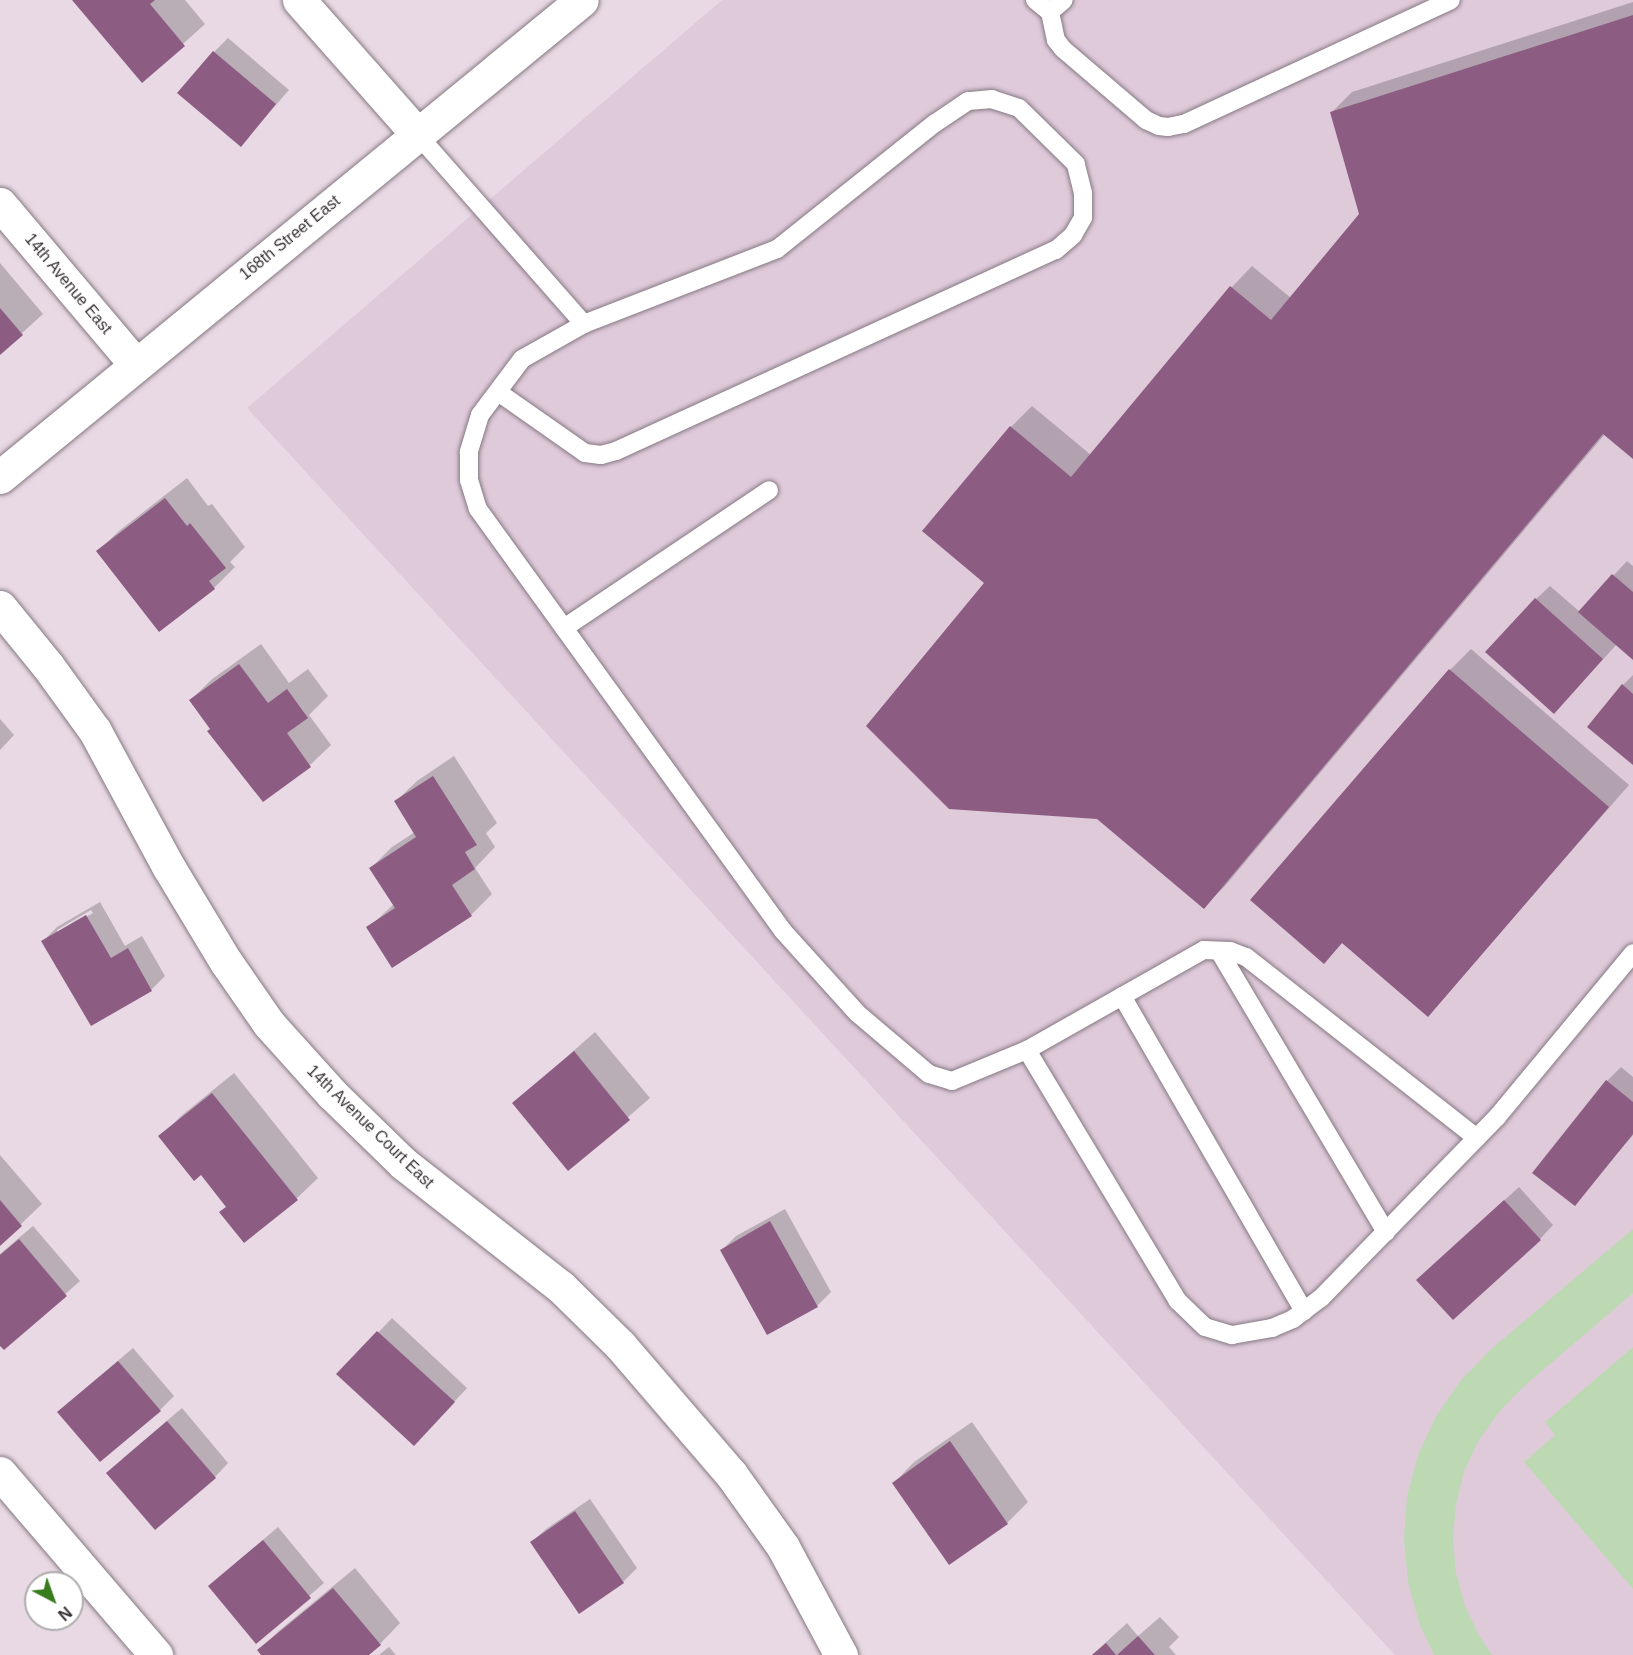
<!DOCTYPE html>
<html>
<head>
<meta charset="utf-8">
<style>
  body { margin:0 }
  #map { position:relative; width:1633px; height:1655px; overflow:hidden; background:#e8d9e4; font-family:Helvetica,sans-serif }
  div>[style] { position:absolute }
  .built>* { inset:0; background:#dfcada }
  .green>* { inset:0; background:#bdd9b4 }
  .shadow>* { inset:0; background:#0003 }
  .building>* { inset:0; background:#8d5c83 }
  .roads { filter:drop-shadow(0 0 2px #857882) drop-shadow(0 0 2px #857882) }
  .lane>* { height:18px; margin:-9px; padding:0 9px; transform-origin:9px; border-radius:9px; background:#fff }
  .street>* { height:33px; margin:-16.5px; padding:0 16.5px; transform-origin:16.5px; border-radius:16.5px; background:#fff }
  .secondary>* { height:33px; margin:-16.5px; padding:0 16.5px; transform-origin:16.5px; border-radius:16.5px; background:#fff }
  span { translate:-50% -50%; white-space:nowrap; text-align:center; line-height:1.15; -webkit-text-stroke:6px #fff; paint-order:stroke }
  .street-label { font-size:16px; color:#373135 }
  .north { position:absolute; left:24px; top:1571px; width:60px; height:60px; box-sizing:border-box; background:#fff; border:2px solid #afadae; border-radius:50%; rotate:139deg; font-size:16px; font-weight:700; line-height:24px; text-align:center; color:#373135 }
  .north::after { content:''; display:block; margin:auto; width:21px; height:27px; background:#387c1d; clip-path:polygon(50% 0,100% 100%,50% 72%,0 100%) }
</style>
</head>
<body>
<div id="map">
  <div class="built">
    <i style="clip-path:polygon(722px 0,1633px 0,1633px 1655px,1395px 1655px,247px 408px)"></i>
  </div>
  <div class="green">
    <i style="clip-path:polygon(1633px 1229px,1633px 1293px,1523px 1387px,1499px 1412px,1479px 1440px,1464px 1471px,1456px 1505px,1453px 1538px,1456px 1573px,1465px 1606px,1480px 1637px,1492px 1655px,1434px 1655px,1419px 1623px,1408px 1582px,1404px 1539px,1407px 1496px,1418px 1455px,1436px 1416px,1461px 1380px,1490px 1350px)"></i>
    <i style="clip-path:polygon(1633px 1347px,1633px 1589px,1524px 1462px,1555px 1435px,1545px 1422px)"></i>
  </div>
  <div class="shadow">
    <i style="clip-path:polygon(75px 0,185px 0,205px 24px,142px 81px)"></i>
    <i style="clip-path:polygon(1633px 2px,1633px 457px,1605px 434px,1225px 886px,1204px 907px,986px 583px,1011px 427px,1032px 406px,1091px 455px,1232px 287px,1252px 266px,1291px 298px,1361px 214px,1331px 113px,1352px 92px)"></i>
    <i style="clip-path:polygon(228px 38px,289px 90px,241px 145px,214px 52px)"></i>
    <i style="clip-path:polygon(0 263px,43px 314px,0 353px)"></i>
    <i style="clip-path:polygon(187px 478px,208px 506px,212px 504px,245px 547px,230px 562px,235px 567px,214px 588px,98px 551px,119px 531px)"></i>
    <i style="clip-path:polygon(1627px 561px,1633px 566px,1633px 658px,1617px 644px,1568px 698px,1536px 599px,1550px 586px,1580px 612px)"></i>
    <i style="clip-path:polygon(261px 644px,289px 683px,308px 669px,328px 696px,309px 715px,331px 745px,310px 765px,264px 800px,191px 700px,211px 680px)"></i>
    <i style="clip-path:polygon(1471px 649px,1629px 785px,1428px 1015px,1343px 942px,1324px 961px,1450px 670px)"></i>
    <i style="clip-path:polygon(1633px 675px,1633px 763px,1623px 685px)"></i>
    <i style="clip-path:polygon(0 719px,14px 735px,0 750px)"></i>
    <i style="clip-path:polygon(454px 756px,497px 823px,486px 833px,495px 847px,475px 868px,492px 894px,471px 915px,368px 928px,394px 904px,371px 868px,392px 847px,415px 832px,396px 801px,417px 781px)"></i>
    <i style="clip-path:polygon(evenodd,100px 902px,125px 946px,142px 936px,165px 976px,151px 990px,43px 941px,57px 927px,100px 902px,91px 910px,93px 913px,57px 933px,57px 930px,91px 910px)"></i>
    <i style="clip-path:polygon(595px 1032px,650px 1098px,568px 1169px,514px 1103px)"></i>
    <i style="clip-path:polygon(1621px 1067px,1633px 1077px,1633px 1135px,1574px 1204px,1607px 1081px)"></i>
    <i style="clip-path:polygon(234px 1073px,318px 1178px,297px 1198px,245px 1241px,221px 1212px,227px 1206px,201px 1173px,160px 1137px,181px 1116px)"></i>
    <i style="clip-path:polygon(0 1155px,42px 1204px,0 1244px)"></i>
    <i style="clip-path:polygon(1519px 1187px,1553px 1225px,1540px 1239px,1432px 1266px)"></i>
    <i style="clip-path:polygon(785px 1209px,831px 1292px,817px 1306px,722px 1250px,736px 1236px)"></i>
    <i style="clip-path:polygon(33px 1226px,80px 1281px,4px 1348px,0 1343px,0 1254px)"></i>
    <i style="clip-path:polygon(392px 1318px,467px 1388px,428px 1430px,339px 1374px)"></i>
    <i style="clip-path:polygon(133px 1348px,174px 1396px,160px 1410px,73px 1399px)"></i>
    <i style="clip-path:polygon(182px 1408px,228px 1463px,215px 1477px,122px 1459px)"></i>
    <i style="clip-path:polygon(972px 1422px,1028px 1502px,1007px 1523px,894px 1483px,914px 1462px)"></i>
    <i style="clip-path:polygon(590px 1499px,637px 1568px,623px 1582px,532px 1542px,546px 1529px)"></i>
    <i style="clip-path:polygon(278px 1527px,324px 1583px,256px 1642px,224px 1573px)"></i>
    <i style="clip-path:polygon(355px 1568px,400px 1623px,380px 1644px,367px 1655px,263px 1655px,259px 1650px,280px 1630px)"></i>
    <i style="clip-path:polygon(1160px 1617px,1179px 1637px,1169px 1647px,1176px 1655px,1092px 1655px,1127px 1623px,1138px 1636px)"></i>
    <i style="clip-path:polygon(389px 1647px,396px 1655px,379px 1655px)"></i>
  </div>
  <div class="building">
    <i style="clip-path:polygon(72px 0,155px 0,150px 4px,185px 46px,142px 83px)"></i>
    <i style="clip-path:polygon(1633px 15px,1633px 459px,1603px 434px,1204px 909px,1097px 819px,949px 809px,866px 726px,984px 583px,922px 531px,1010px 426px,1071px 477px,1230px 286px,1271px 320px,1359px 214px,1330px 112px)"></i>
    <i style="clip-path:polygon(213px 51px,276px 104px,241px 147px,177px 93px)"></i>
    <i style="clip-path:polygon(0 308px,23px 335px,0 355px)"></i>
    <i style="clip-path:polygon(165px 498px,187px 526px,190px 523px,226px 568px,209px 581px,215px 589px,159px 632px,96px 551px)"></i>
    <i style="clip-path:polygon(1612px 574px,1633px 592px,1633px 660px,1578px 612px)"></i>
    <i style="clip-path:polygon(1535px 598px,1603px 659px,1554px 714px,1485px 652px)"></i>
    <i style="clip-path:polygon(239px 664px,268px 703px,287px 689px,308px 718px,287px 733px,311px 767px,263px 802px,207px 731px,210px 729px,189px 700px)"></i>
    <i style="clip-path:polygon(1449px 669px,1609px 807px,1428px 1017px,1342px 943px,1324px 964px,1250px 900px)"></i>
    <i style="clip-path:polygon(1622px 684px,1633px 694px,1633px 765px,1587px 727px)"></i>
    <i style="clip-path:polygon(433px 776px,477px 845px,465px 852px,475px 869px,452px 885px,472px 916px,392px 968px,366px 927px,395px 908px,369px 868px,416px 837px,394px 801px)"></i>
    <i style="clip-path:polygon(86px 915px,111px 958px,128px 948px,152px 991px,91px 1026px,41px 941px)"></i>
    <i style="clip-path:polygon(574px 1051px,630px 1120px,568px 1171px,512px 1103px)"></i>
    <i style="clip-path:polygon(1606px 1080px,1633px 1102px,1633px 1134px,1575px 1206px,1532px 1173px)"></i>
    <i style="clip-path:polygon(212px 1093px,298px 1200px,244px 1243px,219px 1212px,226px 1207px,201px 1175px,194px 1181px,158px 1136px)"></i>
    <i style="clip-path:polygon(0 1200px,22px 1226px,0 1246px)"></i>
    <i style="clip-path:polygon(1504px 1200px,1541px 1240px,1453px 1320px,1416px 1280px)"></i>
    <i style="clip-path:polygon(770px 1221px,818px 1307px,767px 1335px,720px 1250px)"></i>
    <i style="clip-path:polygon(19px 1239px,67px 1296px,4px 1350px,0 1346px,0 1255px)"></i>
    <i style="clip-path:polygon(377px 1331px,455px 1402px,414px 1446px,336px 1374px)"></i>
    <i style="clip-path:polygon(118px 1361px,161px 1411px,100px 1462px,57px 1412px)"></i>
    <i style="clip-path:polygon(167px 1421px,216px 1478px,155px 1530px,106px 1473px)"></i>
    <i style="clip-path:polygon(950px 1441px,1008px 1524px,949px 1565px,892px 1483px)"></i>
    <i style="clip-path:polygon(575px 1511px,624px 1583px,579px 1614px,530px 1542px)"></i>
    <i style="clip-path:polygon(263px 1540px,311px 1598px,256px 1644px,208px 1586px)"></i>
    <i style="clip-path:polygon(333px 1588px,381px 1645px,369px 1655px,261px 1655px,257px 1650px)"></i>
    <i style="clip-path:polygon(1138px 1636px,1155px 1655px,1117px 1655px)"></i>
    <i style="clip-path:polygon(1106px 1643px,1116px 1655px,1092px 1655px)"></i>
  </div>
  <div class="roads">
    <div class="lane">
      <i style="left:1035px;top:0;width:19px;rotate:39deg"></i>
      <i style="left:1050px;top:12px;width:29px;rotate:78deg"></i>
      <i style="left:1056px;top:40px;width:11px;rotate:52deg"></i>
      <i style="left:1063px;top:49px;width:109px;rotate:40.5deg"></i>
      <i style="left:1146px;top:120px;width:14px;rotate:25deg"></i>
      <i style="left:1159px;top:126px;width:9px;rotate:6deg"></i>
      <i style="left:1168px;top:127px;width:16px;rotate:-11deg"></i>
      <i style="left:1184px;top:124px;width:294px;rotate:-24.9deg"></i>
      <i style="left:1050px;top:12px;width:18px;rotate:-41deg"></i>
      <i style="left:417px;top:134px;width:253px;rotate:48.7deg"></i>
      <i style="left:584px;top:324px;width:71px;rotate:150.6deg"></i>
      <i style="left:522px;top:359px;width:70px;rotate:126.9deg"></i>
      <i style="left:480px;top:415px;width:39px;rotate:107deg"></i>
      <i style="left:469px;top:452px;width:28px;rotate:90deg"></i>
      <i style="left:469px;top:480px;width:30px;rotate:73deg"></i>
      <i style="left:478px;top:509px;width:521px;rotate:54.14deg"></i>
      <i style="left:783px;top:931px;width:110px;rotate:47.9deg"></i>
      <i style="left:857px;top:1013px;width:94px;rotate:40.3deg"></i>
      <i style="left:929px;top:1074px;width:24px;rotate:17deg"></i>
      <i style="left:952px;top:1081px;width:81px;rotate:-22.5deg"></i>
      <i style="left:1027px;top:1050px;width:293px;rotate:59deg"></i>
      <i style="left:1178px;top:1301px;width:37px;rotate:44deg"></i>
      <i style="left:1205px;top:1327px;width:28px;rotate:17deg"></i>
      <i style="left:1232px;top:1335px;width:41px;rotate:-9.9deg"></i>
      <i style="left:1272px;top:1328px;width:23px;rotate:-23deg"></i>
      <i style="left:1293px;top:1319px;width:35px;rotate:-37deg"></i>
      <i style="left:1321px;top:1298px;width:252px;rotate:-45.8deg"></i>
      <i style="left:1497px;top:1117px;width:213px;rotate:-50.3deg"></i>
      <i style="left:498px;top:392px;width:106px;rotate:35deg"></i>
      <i style="left:585px;top:453px;width:16px;rotate:7deg"></i>
      <i style="left:601px;top:455px;width:16px;rotate:-15deg"></i>
      <i style="left:616px;top:451px;width:484px;rotate:-24.6deg"></i>
      <i style="left:1056px;top:250px;width:23px;rotate:-41deg"></i>
      <i style="left:1073px;top:235px;width:20px;rotate:-60deg"></i>
      <i style="left:1083px;top:218px;width:25px;rotate:-90deg"></i>
      <i style="left:1083px;top:193px;width:30px;rotate:-104deg"></i>
      <i style="left:1076px;top:164px;width:80px;rotate:-135.5deg"></i>
      <i style="left:1019px;top:108px;width:28px;rotate:-162deg"></i>
      <i style="left:992px;top:99px;width:24px;rotate:175deg"></i>
      <i style="left:968px;top:101px;width:40px;rotate:146deg"></i>
      <i style="left:935px;top:123px;width:202px;rotate:141.4deg"></i>
      <i style="left:777px;top:249px;width:207px;rotate:158.8deg"></i>
      <i style="left:564px;top:628px;width:247px;rotate:-33.9deg"></i>
      <i style="left:1219px;top:951px;width:327px;rotate:59.3deg"></i>
      <i style="left:1122px;top:996px;width:364px;rotate:60deg"></i>
      <i style="left:1027px;top:1050px;width:203px;rotate:-29.5deg"></i>
      <i style="left:1204px;top:950px;width:26px;rotate:2deg"></i>
      <i style="left:1230px;top:951px;width:17px;rotate:21deg"></i>
      <i style="left:1246px;top:957px;width:293px;rotate:38.1deg"></i>
    </div>
    <div class="street">
      <i style="left:299px;top:0;width:179px;rotate:48.6deg"></i>
      <i style="left:0;top:204px;width:209px;rotate:49.8deg"></i>
      <i style="left:0;top:607px;width:76px;rotate:50.9deg"></i>
      <i style="left:48px;top:666px;width:80px;rotate:54.1deg"></i>
      <i style="left:95px;top:731px;width:153px;rotate:61.6deg"></i>
      <i style="left:168px;top:866px;width:112px;rotate:58.9deg"></i>
      <i style="left:226px;top:962px;width:75px;rotate:55.3deg"></i>
      <i style="left:269px;top:1024px;width:94px;rotate:48deg"></i>
      <i style="left:332px;top:1094px;width:100px;rotate:44.2deg"></i>
      <i style="left:404px;top:1164px;width:199px;rotate:38.1deg"></i>
      <i style="left:561px;top:1287px;width:83px;rotate:44.5deg"></i>
      <i style="left:620px;top:1345px;width:170px;rotate:49.3deg"></i>
      <i style="left:731px;top:1474px;width:90px;rotate:54.5deg"></i>
      <i style="left:783px;top:1547px;width:123px;rotate:61.8deg"></i>
      <i style="left:0;top:1473px;width:240px;rotate:49.4deg"></i>
    </div>
    <div class="secondary">
      <i style="left:0;top:477px;width:752px;rotate:-39.34deg"></i>
    </div>
  </div>
  <div class="street-label">
    <span style="left:290px;top:238px;rotate:-39deg">168th Street East</span>
    <span style="left:68px;top:284px;rotate:50deg">14th Avenue East</span>
    <span style="left:370px;top:1127px;rotate:44deg">14th Avenue Court East</span>
  </div>
  <div class="north">N</div>
</div>
</body>
</html>
